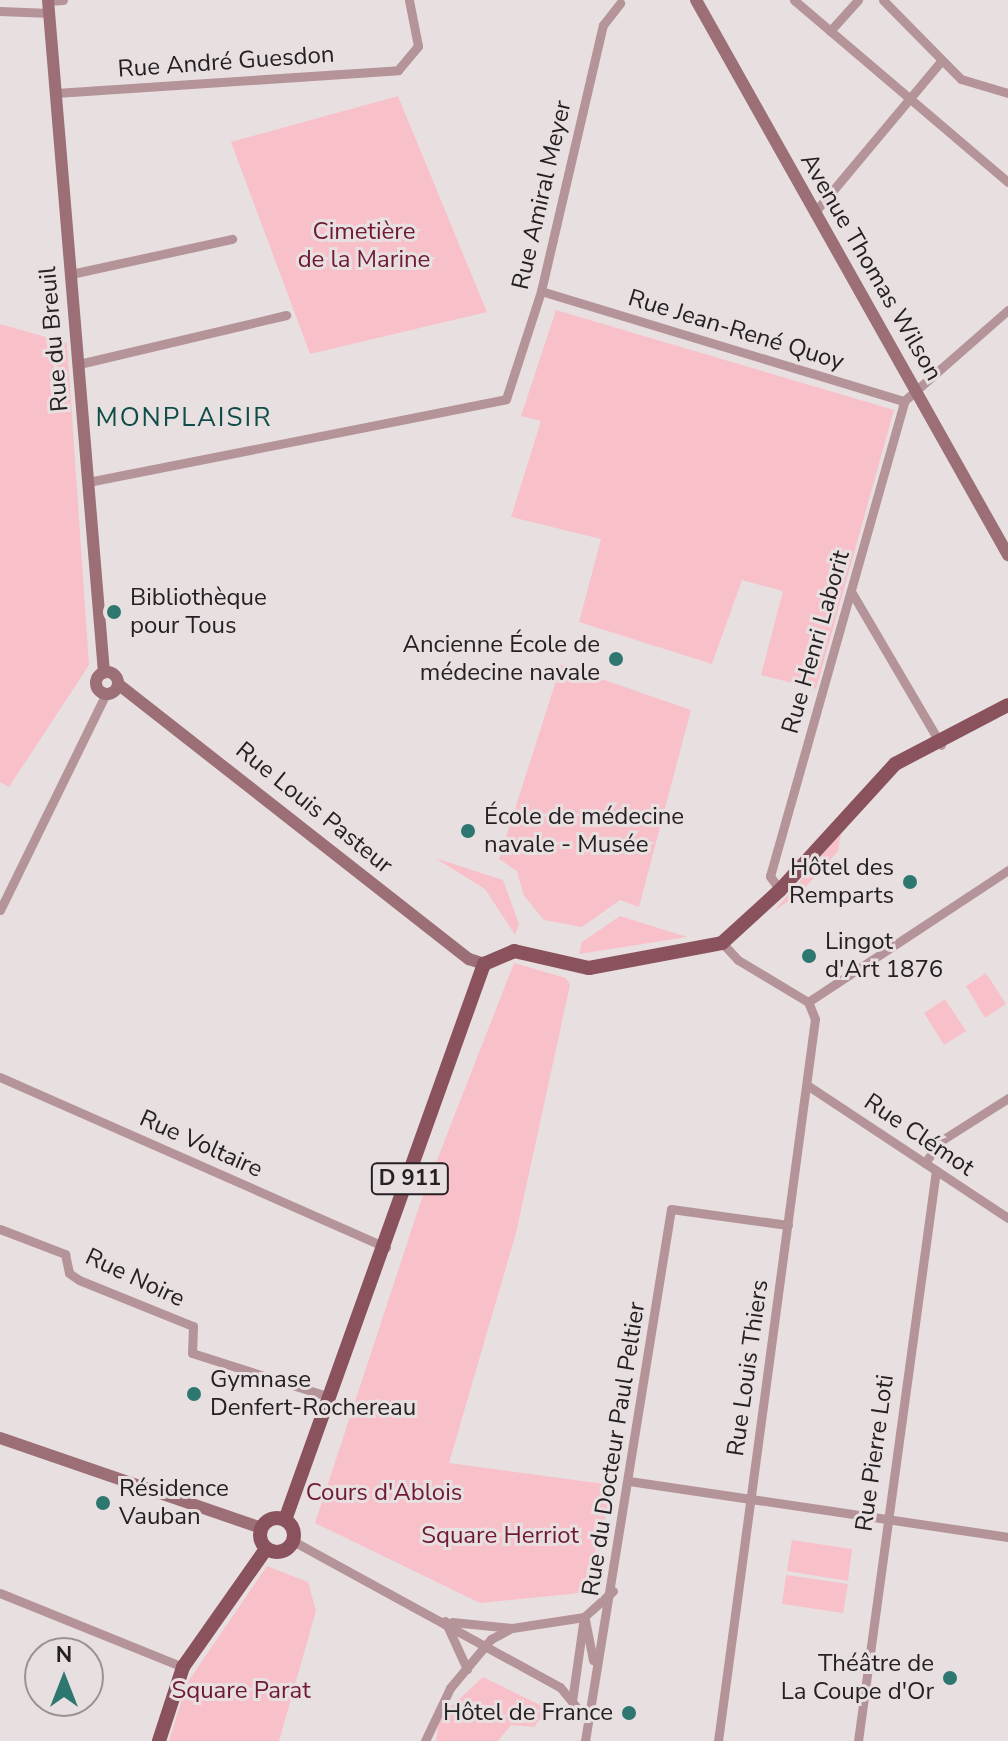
<!DOCTYPE html>
<html>
<head>
<meta charset="utf-8">
<style>
  body { margin:0 }
  #map { position:relative; width:1008px; height:1741px; overflow:hidden; background:#e8dfe0; font-family:"Nunito Sans",sans-serif }
  div>[style] { position:absolute }
  .green>* { inset:0; background:#f8c1ca }
  .street>* { height:9px; margin:-4.5px; padding:0 4.5px; transform-origin:4.5px; border-radius:4.5px; background:#b49399 }
  .secondary>* { height:12px; margin:-6px; padding:0 6px; transform-origin:6px; border-radius:6px; background:#9c6e76 }
  .secondary>.ring { margin:-6px; padding:0; box-sizing:content-box; background:none; border:12px solid #9c6e76; border-radius:50% }
  .primary>* { height:14px; margin:-7px; padding:0 7px; transform-origin:7px; border-radius:7px; background:#8a525d }
  .primary>.ring { margin:-7px; padding:0; box-sizing:content-box; background:none; border:14px solid #8a525d; border-radius:50% }
  .dots>* { width:22px; height:22px; translate:-50% -50%; box-sizing:border-box; border:4px solid #e8dfe0; border-radius:50% }
  span { translate:-50% -50%; white-space:nowrap; text-align:center; line-height:1.15; -webkit-text-stroke:6px #e8dfe0; paint-order:stroke }
  .shield-label span { padding:2px 6px; background:#e8dfe0; border:2px solid; border-radius:6px; -webkit-text-stroke-width:0 }
  .shield-label { font-size:22px; color:#252122; font-weight:700 }
  .street-label { font-size:24px; color:#252122 }
  .park-label { font-size:24px; color:#6f1a34 }
  .poi-label { font-size:24px; color:#252122 }
  .left { translate:0 -50%; text-align:left }
  .right { translate:-100% -50%; text-align:right }
  .neighbourhood-label { font-size:26px; color:#0f4d48; letter-spacing:2px }
  .north { position:absolute; left:24px; top:1637px; width:80px; height:80px; box-sizing:border-box; background:#e8dfe0; border:2px solid #9a9394; border-radius:50%; rotate:0deg; font-size:22px; font-weight:700; line-height:32px; text-align:center; color:#252122 }
  .north::after { content:''; display:block; margin:auto; width:28px; height:36px; background:#2e7670; clip-path:polygon(50% 0,100% 100%,50% 72%,0 100%) }
</style>
</head>
<body>
<div id="map">
  <div class="green">
    <i style="clip-path:polygon(398px 96px,487px 312px,310px 354px,231px 142px)"></i>
    <i style="clip-path:polygon(556px 310px,894px 410px,816px 689px,761px 675px,783px 591px,742px 580px,712px 664px,579px 622px,601px 539px,511px 517px,541px 421px,521px 416px)"></i>
    <i style="clip-path:polygon(0 324px,67px 343px,89px 665px,9px 787px,0 782px)"></i>
    <i style="clip-path:polygon(561px 665px,691px 710px,639px 907px,620px 900px,582px 927px,544px 920px,524px 896px,517px 871px,499px 859px)"></i>
    <i style="clip-path:polygon(841px 833px,838px 851px,801px 892px,774px 911px)"></i>
    <i style="clip-path:polygon(435px 858px,503px 880px,519px 924px,515px 935px,485px 889px)"></i>
    <i style="clip-path:polygon(620px 916px,687px 937px,579px 954px,582px 942px)"></i>
    <i style="clip-path:polygon(514px 963px,566px 978px,570px 985px,516px 1233px,449px 1463px,612px 1485px,590px 1592px,480px 1603px,315px 1523px,421px 1201px)"></i>
    <i style="clip-path:polygon(986px 973px,1006px 1004px,985px 1018px,966px 986px)"></i>
    <i style="clip-path:polygon(945px 999px,966px 1031px,944px 1045px,924px 1013px)"></i>
    <i style="clip-path:polygon(792px 1540px,852px 1549px,848px 1581px,787px 1571px)"></i>
    <i style="clip-path:polygon(267px 1566px,308px 1582px,316px 1611px,279px 1741px,169px 1741px,187px 1683px)"></i>
    <i style="clip-path:polygon(786px 1575px,848px 1584px,843px 1613px,782px 1604px)"></i>
    <i style="clip-path:polygon(483px 1677px,548px 1709px,534px 1727px,511px 1725px,498px 1741px,436px 1741px,439px 1718px)"></i>
  </div>
  <div class="street">
    <i style="left:794px;top:0;width:281px;rotate:40.4deg"></i>
    <i style="left:883px;top:0;width:111px;rotate:45.4deg"></i>
    <i style="left:961px;top:79px;width:49px;rotate:16.6deg"></i>
    <i style="left:48px;top:1px;width:15px;rotate:-4deg"></i>
    <i style="left:0;top:11px;width:50px;rotate:2.3deg"></i>
    <i style="left:830px;top:31px;width:42px;rotate:-47.9deg"></i>
    <i style="left:56px;top:93px;width:343px;rotate:-3.8deg"></i>
    <i style="left:398px;top:70px;width:31px;rotate:-50deg"></i>
    <i style="left:418px;top:46px;width:47px;rotate:-101.1deg"></i>
    <i style="left:814px;top:213px;width:198px;rotate:-50.1deg"></i>
    <i style="left:71px;top:274px;width:165px;rotate:-12.3deg"></i>
    <i style="left:541px;top:291px;width:379px;rotate:16.9deg"></i>
    <i style="left:904px;top:401px;width:138px;rotate:-41.2deg"></i>
    <i style="left:79px;top:364px;width:213px;rotate:-13.3deg"></i>
    <i style="left:88px;top:482px;width:426px;rotate:-11.2deg"></i>
    <i style="left:506px;top:399px;width:114px;rotate:-72deg"></i>
    <i style="left:541px;top:291px;width:273px;rotate:-76.9deg"></i>
    <i style="left:603px;top:25px;width:28px;rotate:-52deg"></i>
    <i style="left:852px;top:593px;width:176px;rotate:59.6deg"></i>
    <i style="left:780px;top:890px;width:17px;rotate:-126deg"></i>
    <i style="left:770px;top:876px;width:494px;rotate:-74.2deg"></i>
    <i style="left:0;top:910px;width:241px;rotate:-63.9deg"></i>
    <i style="left:808px;top:1002px;width:240px;rotate:-33.4deg"></i>
    <i style="left:0;top:1077px;width:422px;rotate:23.8deg"></i>
    <i style="left:807px;top:1085px;width:241px;rotate:33.5deg"></i>
    <i style="left:925px;top:1163px;width:25px;rotate:-56deg"></i>
    <i style="left:939px;top:1142px;width:82px;rotate:-32.5deg"></i>
    <i style="left:0;top:1229px;width:70px;rotate:21deg"></i>
    <i style="left:65px;top:1254px;width:19px;rotate:78deg"></i>
    <i style="left:69px;top:1273px;width:12px;rotate:35deg"></i>
    <i style="left:79px;top:1280px;width:123px;rotate:22deg"></i>
    <i style="left:193px;top:1326px;width:27px;rotate:92deg"></i>
    <i style="left:192px;top:1353px;width:145px;rotate:17.7deg"></i>
    <i style="left:629px;top:1481px;width:383px;rotate:8.4deg"></i>
    <i style="left:293px;top:1541px;width:304px;rotate:28.7deg"></i>
    <i style="left:560px;top:1687px;width:43px;rotate:50.7deg"></i>
    <i style="left:0;top:1593px;width:197px;rotate:22deg"></i>
    <i style="left:585px;top:1620px;width:41px;rotate:78.7deg"></i>
    <i style="left:445px;top:1621px;width:53px;rotate:65.4deg"></i>
    <i style="left:452px;top:1622px;width:60px;rotate:5.7deg"></i>
    <i style="left:512px;top:1628px;width:73px;rotate:-8.7deg"></i>
    <i style="left:584px;top:1617px;width:39px;rotate:-42deg"></i>
    <i style="left:572px;top:1701px;width:85px;rotate:-81.9deg"></i>
    <i style="left:425px;top:1741px;width:59px;rotate:-64.7deg"></i>
    <i style="left:450px;top:1688px;width:64px;rotate:-50.1deg"></i>
    <i style="left:491px;top:1639px;width:21px;rotate:-28deg"></i>
    <i style="left:585px;top:1741px;width:539px;rotate:-80.82deg"></i>
    <i style="left:671px;top:1209px;width:118px;rotate:7.8deg"></i>
    <i style="left:718px;top:1741px;width:728px;rotate:-82.35deg"></i>
    <i style="left:815px;top:1019px;width:18px;rotate:-112deg"></i>
    <i style="left:808px;top:1002px;width:82px;rotate:-149deg"></i>
    <i style="left:738px;top:960px;width:23px;rotate:-133deg"></i>
    <i style="left:858px;top:1741px;width:576px;rotate:-82.22deg"></i>
  </div>
  <div class="secondary">
    <i style="left:48px;top:0;width:675px;rotate:85.24deg"></i>
    <i style="left:696px;top:0;width:637px;rotate:60.66deg"></i>
    <i class="ring" style="left:96px;top:672px;width:10px;height:10px"></i>
    <i style="left:118px;top:684px;width:446px;rotate:38.1deg"></i>
    <i style="left:469px;top:959px;width:16px;rotate:18deg"></i>
    <i style="left:0;top:1438px;width:276px;rotate:19deg"></i>
  </div>
  <div class="primary">
    <i class="ring" style="left:260px;top:1518px;width:20px;height:20px"></i>
    <i style="left:285px;top:1520px;width:591px;rotate:-70.31deg"></i>
    <i style="left:484px;top:964px;width:33px;rotate:-23deg"></i>
    <i style="left:514px;top:951px;width:77px;rotate:12.8deg"></i>
    <i style="left:589px;top:968px;width:135px;rotate:-10.6deg"></i>
    <i style="left:722px;top:943px;width:79px;rotate:-42.4deg"></i>
    <i style="left:780px;top:890px;width:171px;rotate:-47.6deg"></i>
    <i style="left:895px;top:764px;width:127px;rotate:-27.6deg"></i>
    <i style="left:159px;top:1741px;width:78px;rotate:-72deg"></i>
    <i style="left:183px;top:1667px;width:144px;rotate:-54.9deg"></i>
  </div>
  <div class="dots">
    <i style="left:114px;top:612px;background:#2e7670"></i>
    <i style="left:616px;top:659px;background:#2e7670"></i>
    <i style="left:468px;top:831px;background:#2e7670"></i>
    <i style="left:910px;top:882px;background:#2e7670"></i>
    <i style="left:809px;top:956px;background:#2e7670"></i>
    <i style="left:194px;top:1394px;background:#2e7670"></i>
    <i style="left:103px;top:1503px;background:#2e7670"></i>
    <i style="left:950px;top:1678px;background:#2e7670"></i>
    <i style="left:629px;top:1713px;background:#2e7670"></i>
  </div>
  <div class="shield-label">
    <span style="left:410px;top:1179px">D 911</span>
  </div>
  <div class="street-label">
    <span style="left:226px;top:62px;rotate:-4deg">Rue André Guesdon</span>
    <span style="left:542px;top:195px;rotate:-77deg">Rue Amiral Meyer</span>
    <span style="left:871px;top:267px;rotate:60deg">Avenue Thomas Wilson</span>
    <span style="left:736px;top:330px;rotate:17deg">Rue Jean-René Quoy</span>
    <span style="left:54px;top:339px;rotate:-95deg">Rue du Breuil</span>
    <span style="left:816px;top:642px;rotate:-74deg">Rue Henri Laborit</span>
    <span style="left:314px;top:808px;rotate:39deg">Rue Louis Pasteur</span>
    <span style="left:919px;top:1135px;rotate:34deg">Rue Clémot</span>
    <span style="left:201px;top:1144px;rotate:24deg">Rue Voltaire</span>
    <span style="left:135px;top:1278px;rotate:25deg">Rue Noire</span>
    <span style="left:748px;top:1368px;rotate:-82deg">Rue Louis Thiers</span>
    <span style="left:614px;top:1449px;rotate:-81deg">Rue du Docteur Paul Peltier</span>
    <span style="left:875px;top:1453px;rotate:-82deg">Rue Pierre Loti</span>
  </div>
  <div class="park-label">
    <span style="left:364px;top:246px">Cimetière<br>de la Marine</span>
    <span style="left:384px;top:1493px">Cours d'Ablois</span>
    <span style="left:500px;top:1536px">Square Herriot</span>
    <span style="left:241px;top:1691px">Square Parat</span>
  </div>
  <div class="poi-label">
    <span class="left" style="left:130px;top:612px">Bibliothèque<br>pour Tous</span>
    <span class="right" style="left:600px;top:659px">Ancienne École de<br>médecine navale</span>
    <span class="left" style="left:484px;top:831px">École de médecine<br>navale - Musée</span>
    <span class="right" style="left:894px;top:882px">Hôtel des<br>Remparts</span>
    <span class="left" style="left:825px;top:956px">Lingot<br>d'Art 1876</span>
    <span class="left" style="left:210px;top:1394px">Gymnase<br>Denfert-Rochereau</span>
    <span class="left" style="left:119px;top:1503px">Résidence<br>Vauban</span>
    <span class="right" style="left:934px;top:1678px">Théâtre de<br>La Coupe d'Or</span>
    <span class="right" style="left:613px;top:1713px">Hôtel de France</span>
  </div>
  <div class="neighbourhood-label">
    <span style="left:184px;top:418px">MONPLAISIR</span>
  </div>
  <div class="north">N</div>
</div>
</body>
</html>
